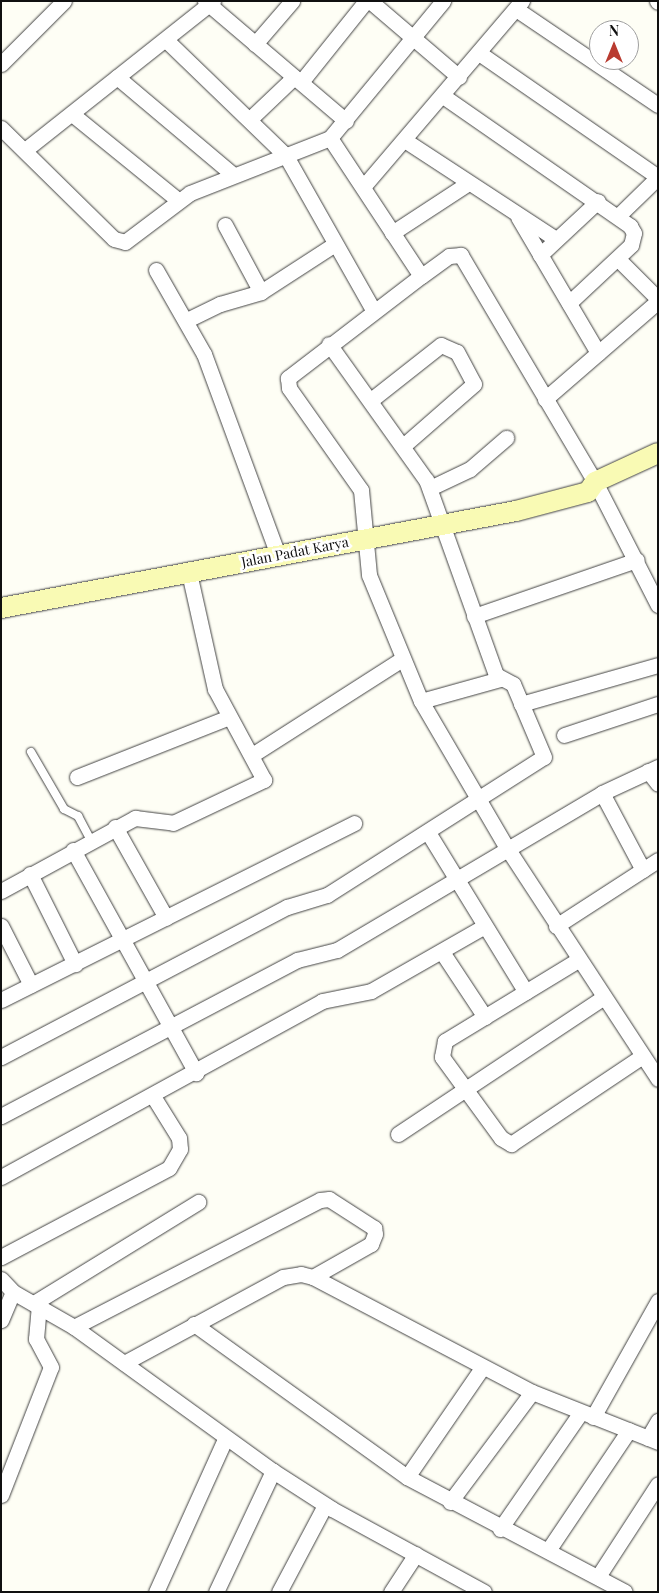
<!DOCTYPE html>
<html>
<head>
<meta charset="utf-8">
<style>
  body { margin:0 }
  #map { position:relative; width:659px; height:1593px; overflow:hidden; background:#fefef5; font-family:"Playfair Display",serif }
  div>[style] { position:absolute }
  .roads { filter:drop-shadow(0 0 1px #434343) drop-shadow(0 0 1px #434343) }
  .lane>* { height:8px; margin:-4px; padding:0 4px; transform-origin:4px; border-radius:4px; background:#fff }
  .street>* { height:15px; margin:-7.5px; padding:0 7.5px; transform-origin:7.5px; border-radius:7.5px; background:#fff }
  .secondary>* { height:20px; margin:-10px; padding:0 10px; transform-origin:10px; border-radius:10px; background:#f9fab4 }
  span { translate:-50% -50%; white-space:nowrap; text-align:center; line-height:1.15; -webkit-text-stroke:5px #fff; paint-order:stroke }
  .street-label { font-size:14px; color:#101010 }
  .frame { position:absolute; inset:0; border:2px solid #101010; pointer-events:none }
  .north { position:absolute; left:589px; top:20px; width:50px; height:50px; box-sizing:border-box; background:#fff; border:1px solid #9f9f9f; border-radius:50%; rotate:0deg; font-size:14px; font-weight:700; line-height:20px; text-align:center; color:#101010 }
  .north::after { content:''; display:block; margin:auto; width:18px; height:22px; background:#b93b30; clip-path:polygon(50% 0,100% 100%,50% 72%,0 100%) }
</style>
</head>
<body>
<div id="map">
  <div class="roads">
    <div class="lane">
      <i style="left:31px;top:752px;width:66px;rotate:59.9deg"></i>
      <i style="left:64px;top:809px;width:16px;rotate:27deg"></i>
      <i style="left:78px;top:816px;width:27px;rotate:62deg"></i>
    </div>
    <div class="street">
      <i style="left:205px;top:1px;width:185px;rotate:40.4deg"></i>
      <i style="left:370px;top:1px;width:117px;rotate:40.5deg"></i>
      <i style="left:657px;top:1px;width:1px;rotate:45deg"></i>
      <i style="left:516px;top:9px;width:171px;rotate:34.1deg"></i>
      <i style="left:166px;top:40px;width:167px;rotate:44deg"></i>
      <i style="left:286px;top:156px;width:177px;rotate:60.5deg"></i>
      <i style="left:255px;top:44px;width:57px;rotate:-49.3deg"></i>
      <i style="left:479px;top:53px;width:218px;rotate:34.7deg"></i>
      <i style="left:1px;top:64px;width:89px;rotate:-45deg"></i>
      <i style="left:117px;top:77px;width:150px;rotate:40.1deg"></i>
      <i style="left:301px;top:82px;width:104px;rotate:-51.3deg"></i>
      <i style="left:443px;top:96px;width:228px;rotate:34.8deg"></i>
      <i style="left:630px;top:226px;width:8px;rotate:60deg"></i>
      <i style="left:634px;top:233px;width:12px;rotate:104deg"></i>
      <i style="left:631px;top:245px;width:85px;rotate:136.9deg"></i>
      <i style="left:72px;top:114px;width:136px;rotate:39.1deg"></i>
      <i style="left:251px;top:118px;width:59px;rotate:-43.6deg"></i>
      <i style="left:1px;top:128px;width:158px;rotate:44.5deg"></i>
      <i style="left:114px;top:239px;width:11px;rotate:15deg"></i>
      <i style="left:125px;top:242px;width:81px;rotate:-37deg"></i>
      <i style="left:190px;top:193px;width:150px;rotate:-21.4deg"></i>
      <i style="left:330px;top:138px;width:178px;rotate:-50.5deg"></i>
      <i style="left:330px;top:138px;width:165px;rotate:56.6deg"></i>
      <i style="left:406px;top:141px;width:179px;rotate:33.2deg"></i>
      <i style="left:25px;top:150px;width:240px;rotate:-38.4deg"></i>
      <i style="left:363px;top:187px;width:245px;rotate:-49.5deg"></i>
      <i style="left:619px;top:215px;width:54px;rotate:-44.3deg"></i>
      <i style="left:518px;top:217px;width:158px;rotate:59.5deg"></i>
      <i style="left:225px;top:225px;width:76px;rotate:61.8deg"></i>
      <i style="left:392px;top:233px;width:90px;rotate:-33.2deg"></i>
      <i style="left:540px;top:255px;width:79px;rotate:-43deg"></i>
      <i style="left:618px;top:259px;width:57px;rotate:45deg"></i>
      <i style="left:156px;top:270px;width:97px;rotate:60.3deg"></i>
      <i style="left:204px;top:354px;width:214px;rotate:69.8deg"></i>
      <i style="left:187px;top:320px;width:37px;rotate:-26deg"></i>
      <i style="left:220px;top:304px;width:43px;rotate:-16.3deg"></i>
      <i style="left:261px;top:292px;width:88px;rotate:-33deg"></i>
      <i style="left:545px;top:399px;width:150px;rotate:-40.9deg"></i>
      <i style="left:371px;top:400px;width:89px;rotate:-38.2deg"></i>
      <i style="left:441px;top:345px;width:17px;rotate:24deg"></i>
      <i style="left:457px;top:352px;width:36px;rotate:62deg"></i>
      <i style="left:474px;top:384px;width:94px;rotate:138.9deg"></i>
      <i style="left:430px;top:488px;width:44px;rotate:-25.4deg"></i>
      <i style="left:470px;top:469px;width:48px;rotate:-40.7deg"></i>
      <i style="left:658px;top:605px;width:138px;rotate:-117.1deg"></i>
      <i style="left:595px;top:482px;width:264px;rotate:-120.6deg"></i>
      <i style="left:461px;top:255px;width:12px;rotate:175deg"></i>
      <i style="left:449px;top:256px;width:34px;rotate:144deg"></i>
      <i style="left:421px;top:276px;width:168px;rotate:142.5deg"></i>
      <i style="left:288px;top:378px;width:10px;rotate:84deg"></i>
      <i style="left:289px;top:388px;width:125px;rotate:54.8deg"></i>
      <i style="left:361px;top:490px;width:85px;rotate:84.6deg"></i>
      <i style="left:369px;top:575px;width:136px;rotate:67.6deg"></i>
      <i style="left:421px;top:701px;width:170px;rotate:59.7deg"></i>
      <i style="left:507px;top:848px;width:276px;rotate:56.8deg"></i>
      <i style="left:474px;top:616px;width:172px;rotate:-19deg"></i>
      <i style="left:421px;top:701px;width:82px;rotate:-15.6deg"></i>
      <i style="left:521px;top:704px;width:142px;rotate:-15.9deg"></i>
      <i style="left:564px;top:735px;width:99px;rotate:-18.3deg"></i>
      <i style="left:252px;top:755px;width:178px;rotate:-32.6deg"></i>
      <i style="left:648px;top:771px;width:16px;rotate:52deg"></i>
      <i style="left:77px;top:777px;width:163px;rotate:-21.5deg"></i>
      <i style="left:602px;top:793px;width:87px;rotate:62deg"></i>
      <i style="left:115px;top:827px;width:104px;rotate:60.7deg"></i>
      <i style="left:429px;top:834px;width:185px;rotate:58.5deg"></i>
      <i style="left:73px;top:850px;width:255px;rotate:61.1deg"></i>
      <i style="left:30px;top:874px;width:101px;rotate:63.4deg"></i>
      <i style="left:1px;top:891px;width:153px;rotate:-28.6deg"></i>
      <i style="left:135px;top:818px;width:38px;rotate:7deg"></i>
      <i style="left:173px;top:823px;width:101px;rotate:-25.3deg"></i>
      <i style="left:264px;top:780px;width:103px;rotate:-118.3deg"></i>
      <i style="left:215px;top:689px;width:119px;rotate:-102.6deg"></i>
      <i style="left:1px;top:926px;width:66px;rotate:63deg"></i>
      <i style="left:556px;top:926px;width:121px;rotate:-32.9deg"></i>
      <i style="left:442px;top:952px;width:78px;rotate:56.5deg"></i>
      <i style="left:578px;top:960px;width:156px;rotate:148.7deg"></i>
      <i style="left:445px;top:1041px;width:16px;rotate:101deg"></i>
      <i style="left:442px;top:1057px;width:100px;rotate:53.9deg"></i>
      <i style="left:501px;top:1138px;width:12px;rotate:31deg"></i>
      <i style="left:511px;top:1144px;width:156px;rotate:-33.8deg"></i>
      <i style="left:1px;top:1000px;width:395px;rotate:-26.6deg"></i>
      <i style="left:1px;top:1057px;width:323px;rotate:-27.7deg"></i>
      <i style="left:287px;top:907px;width:42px;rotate:-16.7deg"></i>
      <i style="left:327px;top:895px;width:257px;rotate:-32.5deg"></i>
      <i style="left:544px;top:757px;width:79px;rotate:-113deg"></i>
      <i style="left:513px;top:684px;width:19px;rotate:-152deg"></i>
      <i style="left:496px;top:675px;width:207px;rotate:-109.7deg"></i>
      <i style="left:426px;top:480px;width:167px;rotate:-125.5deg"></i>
      <i style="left:1px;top:1116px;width:335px;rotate:-27.8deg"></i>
      <i style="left:297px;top:960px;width:41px;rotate:-14deg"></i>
      <i style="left:337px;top:950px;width:308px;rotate:-30.6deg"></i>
      <i style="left:602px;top:793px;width:62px;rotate:-24.9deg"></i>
      <i style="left:398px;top:1134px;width:246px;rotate:-33.6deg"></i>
      <i style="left:1px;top:1177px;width:366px;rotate:-28.7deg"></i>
      <i style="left:322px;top:1001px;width:50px;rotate:-11.5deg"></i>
      <i style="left:371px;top:991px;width:131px;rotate:-29.7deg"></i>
      <i style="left:1px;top:1257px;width:190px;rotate:-27.9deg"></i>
      <i style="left:169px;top:1168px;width:22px;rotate:-60deg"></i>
      <i style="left:180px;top:1149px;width:11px;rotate:-95deg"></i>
      <i style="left:179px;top:1138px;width:49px;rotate:-121.8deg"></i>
      <i style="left:1px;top:1279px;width:18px;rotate:47deg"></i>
      <i style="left:13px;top:1292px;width:70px;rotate:29.8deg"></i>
      <i style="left:74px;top:1327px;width:246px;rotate:35.9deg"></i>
      <i style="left:273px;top:1471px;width:70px;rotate:32.8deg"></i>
      <i style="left:332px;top:1509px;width:173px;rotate:28.6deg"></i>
      <i style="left:34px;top:1303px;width:193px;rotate:-31.6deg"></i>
      <i style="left:1px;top:1320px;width:30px;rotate:-67deg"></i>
      <i style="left:194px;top:1324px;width:262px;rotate:35.7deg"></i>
      <i style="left:407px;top:1477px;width:246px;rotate:27.8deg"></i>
      <i style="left:74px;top:1327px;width:277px;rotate:-27.3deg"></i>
      <i style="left:320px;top:1200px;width:9px;rotate:-6deg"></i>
      <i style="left:329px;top:1199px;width:54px;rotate:32.8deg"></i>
      <i style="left:374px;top:1228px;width:6px;rotate:81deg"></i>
      <i style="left:375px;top:1234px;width:11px;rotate:112deg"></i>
      <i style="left:371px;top:1244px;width:67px;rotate:150.4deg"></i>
      <i style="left:124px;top:1363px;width:181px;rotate:-28.4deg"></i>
      <i style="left:283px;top:1277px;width:18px;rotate:-9deg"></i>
      <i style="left:301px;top:1274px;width:12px;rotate:14deg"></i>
      <i style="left:313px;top:1277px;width:247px;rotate:27.7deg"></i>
      <i style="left:532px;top:1392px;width:136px;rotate:21.6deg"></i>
      <i style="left:593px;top:1417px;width:133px;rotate:-60.7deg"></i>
      <i style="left:648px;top:1438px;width:20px;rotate:-60deg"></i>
      <i style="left:407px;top:1477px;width:132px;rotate:-55.5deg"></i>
      <i style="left:1px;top:1495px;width:137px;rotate:-68.7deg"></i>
      <i style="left:51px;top:1367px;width:32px;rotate:-118deg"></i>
      <i style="left:36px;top:1339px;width:32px;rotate:-85deg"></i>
      <i style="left:450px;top:1502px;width:137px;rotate:-53.3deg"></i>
      <i style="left:500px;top:1529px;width:142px;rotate:-55.3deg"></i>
      <i style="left:549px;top:1549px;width:143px;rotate:-56.1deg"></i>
      <i style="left:599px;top:1575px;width:108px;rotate:-57deg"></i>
      <i style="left:156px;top:1592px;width:168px;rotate:-65.7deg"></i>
      <i style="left:216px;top:1592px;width:134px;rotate:-64.8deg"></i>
      <i style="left:279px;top:1592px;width:98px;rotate:-62.1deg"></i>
      <i style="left:391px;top:1592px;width:45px;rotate:-56.7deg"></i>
    </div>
    <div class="secondary">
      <i style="left:1px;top:608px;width:524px;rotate:-10.67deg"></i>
      <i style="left:516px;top:511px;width:74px;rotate:-14.8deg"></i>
      <i style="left:588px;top:492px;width:12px;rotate:-55deg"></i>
      <i style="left:595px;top:482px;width:69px;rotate:-24.7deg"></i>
    </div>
  </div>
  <div class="street-label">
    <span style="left:295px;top:552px;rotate:-11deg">Jalan Padat Karya</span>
  </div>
  <div class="frame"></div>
  <div class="north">N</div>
</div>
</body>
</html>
